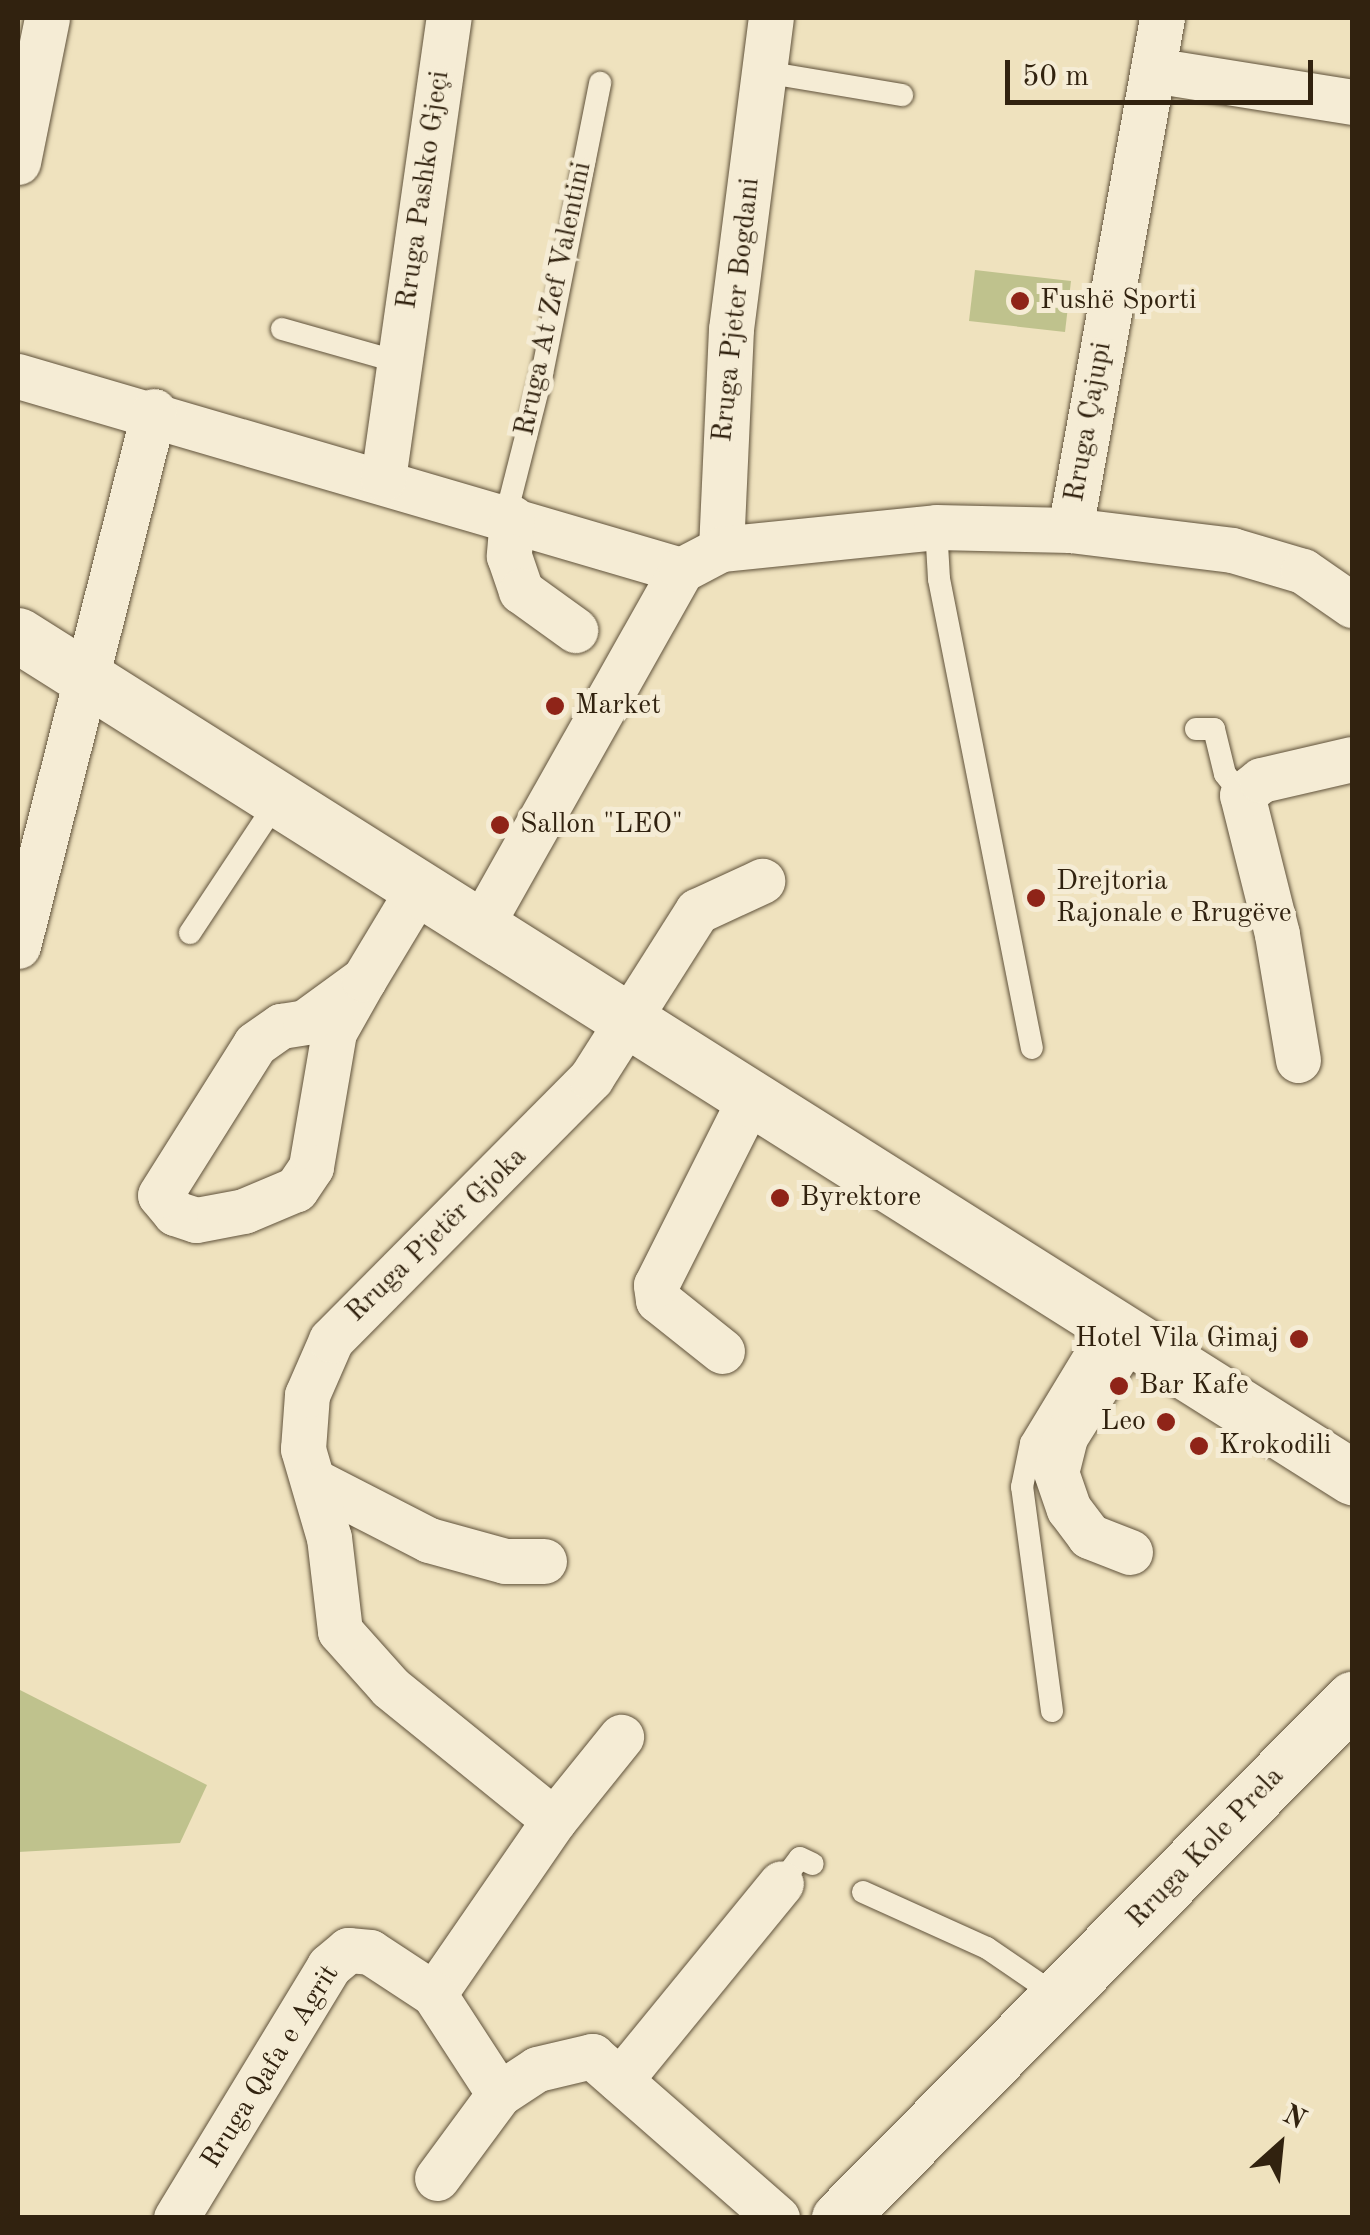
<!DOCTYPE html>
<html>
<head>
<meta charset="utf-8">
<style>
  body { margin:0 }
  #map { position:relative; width:1370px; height:2235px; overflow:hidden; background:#efe2be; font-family:"Old Standard TT",serif }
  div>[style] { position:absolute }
  .green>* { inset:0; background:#bfc28d }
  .roads { filter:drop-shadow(0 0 2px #60523b) drop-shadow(0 0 2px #60523b) }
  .lane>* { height:22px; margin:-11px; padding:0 11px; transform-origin:11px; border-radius:11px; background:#f5ecd5 }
  .street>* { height:45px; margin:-22.5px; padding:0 22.5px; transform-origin:22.5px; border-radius:22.5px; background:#f5ecd5 }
  .secondary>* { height:55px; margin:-27.5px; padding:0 27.5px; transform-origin:27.5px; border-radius:27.5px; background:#f5ecd5 }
  .dots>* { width:28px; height:28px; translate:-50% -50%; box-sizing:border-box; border:5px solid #f5ecd5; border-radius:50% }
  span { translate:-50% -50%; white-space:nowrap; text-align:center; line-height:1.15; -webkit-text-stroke:10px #f5ecd5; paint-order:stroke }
  .street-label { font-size:28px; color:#31220f }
  .poi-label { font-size:28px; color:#31220f }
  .left { translate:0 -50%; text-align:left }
  .right { translate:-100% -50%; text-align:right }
  .frame { position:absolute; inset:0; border:20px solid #31220f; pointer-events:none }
  .north { position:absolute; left:1230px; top:2095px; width:100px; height:100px; -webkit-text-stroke:8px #f5ecd5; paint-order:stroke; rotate:27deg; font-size:28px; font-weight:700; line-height:40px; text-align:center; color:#31220f }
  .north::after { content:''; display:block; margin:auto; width:35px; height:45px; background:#31220f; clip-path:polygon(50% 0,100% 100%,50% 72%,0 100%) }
  .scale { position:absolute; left:1005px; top:60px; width:308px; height:45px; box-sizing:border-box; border:5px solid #31220f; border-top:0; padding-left:12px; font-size:30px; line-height:35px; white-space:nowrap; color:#31220f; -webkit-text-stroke:8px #f5ecd5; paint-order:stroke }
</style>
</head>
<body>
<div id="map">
  <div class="green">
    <i style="clip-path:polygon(975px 270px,1071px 281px,1065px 332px,969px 321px)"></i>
    <i style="clip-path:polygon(18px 1689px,207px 1785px,180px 1843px,18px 1852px)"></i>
  </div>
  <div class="roads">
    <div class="lane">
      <i style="left:764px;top:72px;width:140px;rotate:9.5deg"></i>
      <i style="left:282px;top:329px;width:122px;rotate:15.8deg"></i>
      <i style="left:506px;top:515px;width:146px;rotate:-75.7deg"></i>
      <i style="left:542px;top:374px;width:297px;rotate:-78.7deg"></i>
      <i style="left:936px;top:527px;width:52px;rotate:86.7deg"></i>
      <i style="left:939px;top:579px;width:478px;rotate:78.8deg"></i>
      <i style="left:1196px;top:729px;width:18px"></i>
      <i style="left:1214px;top:729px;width:46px;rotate:76.3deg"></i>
      <i style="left:1225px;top:774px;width:27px;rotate:51deg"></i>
      <i style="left:190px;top:933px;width:159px;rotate:-56.5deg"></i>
      <i style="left:1052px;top:1711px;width:226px;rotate:-97.6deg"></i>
      <i style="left:1022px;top:1487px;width:45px;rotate:-78.4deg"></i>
      <i style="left:1031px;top:1443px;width:143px;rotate:-58.8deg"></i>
      <i style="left:781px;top:1883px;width:31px;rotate:-53deg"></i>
      <i style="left:800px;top:1858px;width:14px;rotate:25deg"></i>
      <i style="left:863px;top:1892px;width:136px;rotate:24.3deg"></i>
      <i style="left:987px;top:1948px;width:85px;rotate:34.4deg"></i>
    </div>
    <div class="street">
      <i style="left:1153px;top:70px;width:202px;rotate:9.1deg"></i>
      <i style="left:18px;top:162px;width:147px;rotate:-78.6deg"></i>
      <i style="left:18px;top:376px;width:691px;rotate:16.31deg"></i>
      <i style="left:383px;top:479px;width:466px;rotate:-81.9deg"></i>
      <i style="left:512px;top:518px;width:38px;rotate:95deg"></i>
      <i style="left:509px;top:556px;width:37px;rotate:71deg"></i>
      <i style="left:521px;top:591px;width:67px;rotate:35.8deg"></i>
      <i style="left:1070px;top:530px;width:520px;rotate:-79.81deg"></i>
      <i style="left:721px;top:549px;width:220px;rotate:-87.4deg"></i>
      <i style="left:731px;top:329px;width:314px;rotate:-82.7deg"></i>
      <i style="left:480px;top:927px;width:410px;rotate:-60.6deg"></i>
      <i style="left:681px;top:570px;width:45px;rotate:-27.7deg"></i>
      <i style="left:721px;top:549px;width:216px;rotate:-5.8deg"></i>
      <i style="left:936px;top:527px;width:134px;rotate:1.3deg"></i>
      <i style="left:1070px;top:530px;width:163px;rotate:7deg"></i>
      <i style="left:1232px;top:550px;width:74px;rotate:16.5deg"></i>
      <i style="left:1303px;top:571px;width:60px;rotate:34.8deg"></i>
      <i style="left:18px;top:946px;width:552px;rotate:-75.74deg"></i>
      <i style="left:364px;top:979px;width:61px;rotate:119.5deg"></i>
      <i style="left:334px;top:1032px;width:137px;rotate:99.7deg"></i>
      <i style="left:311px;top:1167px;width:27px;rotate:124deg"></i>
      <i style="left:296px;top:1189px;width:56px;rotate:157.1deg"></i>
      <i style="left:244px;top:1211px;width:49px;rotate:169.4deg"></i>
      <i style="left:196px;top:1220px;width:22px;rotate:-162deg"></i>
      <i style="left:175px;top:1213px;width:23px;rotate:-130deg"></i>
      <i style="left:160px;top:1195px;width:178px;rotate:-57.8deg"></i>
      <i style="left:255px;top:1044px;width:32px;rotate:-35deg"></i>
      <i style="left:281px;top:1026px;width:24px;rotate:-9deg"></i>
      <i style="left:305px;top:1022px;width:73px;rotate:-36.1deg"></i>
      <i style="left:364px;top:979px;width:106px;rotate:-58.9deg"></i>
      <i style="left:1298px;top:1060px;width:128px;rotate:-99.5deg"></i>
      <i style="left:1277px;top:934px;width:143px;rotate:-104.1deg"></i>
      <i style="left:1242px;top:795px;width:24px;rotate:-38deg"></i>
      <i style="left:1261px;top:780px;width:93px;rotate:-13deg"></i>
      <i style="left:1128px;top:1336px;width:119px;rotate:122deg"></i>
      <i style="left:1065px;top:1437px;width:36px;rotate:104deg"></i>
      <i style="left:1056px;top:1472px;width:39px;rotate:71deg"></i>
      <i style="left:1069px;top:1509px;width:34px;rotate:53deg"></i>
      <i style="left:1089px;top:1536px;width:44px;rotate:21.3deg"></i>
      <i style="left:722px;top:1351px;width:82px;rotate:-141.4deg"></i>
      <i style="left:658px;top:1300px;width:15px;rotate:-98deg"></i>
      <i style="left:656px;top:1285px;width:209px;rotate:-63.3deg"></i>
      <i style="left:316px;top:1482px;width:127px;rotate:27.2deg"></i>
      <i style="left:429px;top:1540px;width:79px;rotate:15.4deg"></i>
      <i style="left:505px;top:1561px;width:39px"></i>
      <i style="left:554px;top:1820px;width:211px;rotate:-141deg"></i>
      <i style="left:390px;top:1687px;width:75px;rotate:-131.8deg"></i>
      <i style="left:340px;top:1631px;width:94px;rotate:-96.7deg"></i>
      <i style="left:329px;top:1538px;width:93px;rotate:-106.3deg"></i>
      <i style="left:303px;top:1449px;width:54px;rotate:-85.8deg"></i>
      <i style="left:307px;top:1395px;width:60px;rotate:-66.4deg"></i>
      <i style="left:331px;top:1340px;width:369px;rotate:-45.2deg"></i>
      <i style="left:591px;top:1078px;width:198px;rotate:-57.6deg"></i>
      <i style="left:697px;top:911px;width:72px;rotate:-24.8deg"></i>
      <i style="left:434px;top:1994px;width:211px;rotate:-55.4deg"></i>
      <i style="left:554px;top:1820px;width:107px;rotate:-51.1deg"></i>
      <i style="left:620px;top:2080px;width:254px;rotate:-50.7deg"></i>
      <i style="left:437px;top:2178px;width:104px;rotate:-53.6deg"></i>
      <i style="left:499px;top:2094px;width:45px;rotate:-33.3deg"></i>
      <i style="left:537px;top:2069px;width:57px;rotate:-13.3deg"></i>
      <i style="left:592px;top:2056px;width:246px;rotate:41.2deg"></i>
      <i style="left:176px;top:2218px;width:295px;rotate:-58.7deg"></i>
      <i style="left:329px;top:1966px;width:25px;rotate:-40deg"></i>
      <i style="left:348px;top:1950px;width:22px;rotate:5deg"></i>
      <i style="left:370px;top:1952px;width:77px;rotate:33.3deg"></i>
      <i style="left:434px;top:1994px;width:119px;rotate:57deg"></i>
    </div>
    <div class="secondary">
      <i style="left:18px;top:635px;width:1578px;rotate:32.26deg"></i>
      <i style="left:839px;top:2218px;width:730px;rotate:-45.33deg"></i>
    </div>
  </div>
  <div class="dots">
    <i style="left:1020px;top:301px;background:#8f2418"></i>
    <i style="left:555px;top:706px;background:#8f2418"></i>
    <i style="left:500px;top:825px;background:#8f2418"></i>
    <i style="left:1036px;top:898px;background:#8f2418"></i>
    <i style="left:780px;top:1198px;background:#8f2418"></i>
    <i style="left:1299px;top:1339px;background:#8f2418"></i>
    <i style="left:1119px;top:1386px;background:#8f2418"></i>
    <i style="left:1166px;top:1422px;background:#8f2418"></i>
    <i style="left:1199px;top:1446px;background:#8f2418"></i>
  </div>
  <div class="street-label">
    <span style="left:424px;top:190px;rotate:-82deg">Rruga Pashko Gjeçi</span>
    <span style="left:554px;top:299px;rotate:-78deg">Rruga At Zef Valentini</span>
    <span style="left:737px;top:310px;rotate:-84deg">Rruga Pjeter Bogdani</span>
    <span style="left:1089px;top:422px;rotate:-80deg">Rruga Çajupi</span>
    <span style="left:437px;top:1235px;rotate:-44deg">Rruga Pjetër Gjoka</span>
    <span style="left:1206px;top:1848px;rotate:-46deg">Rruga Kole Prela</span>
    <span style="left:271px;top:2067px;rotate:-58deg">Rruga Qafa e Agrit</span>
  </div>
  <div class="poi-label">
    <span class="left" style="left:1040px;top:301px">Fushë Sporti</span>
    <span class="left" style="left:575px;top:706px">Market</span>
    <span class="left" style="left:520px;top:825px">Sallon "LEO"</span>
    <span class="left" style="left:1056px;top:898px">Drejtoria<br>Rajonale e Rrugëve</span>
    <span class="left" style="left:800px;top:1198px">Byrektore</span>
    <span class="right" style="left:1279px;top:1339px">Hotel Vila Gimaj</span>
    <span class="left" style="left:1139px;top:1386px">Bar Kafe</span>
    <span class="right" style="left:1146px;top:1422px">Leo</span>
    <span class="left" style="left:1219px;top:1446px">Krokodili</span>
  </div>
  <div class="frame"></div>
  <div class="north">N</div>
  <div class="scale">50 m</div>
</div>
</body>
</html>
